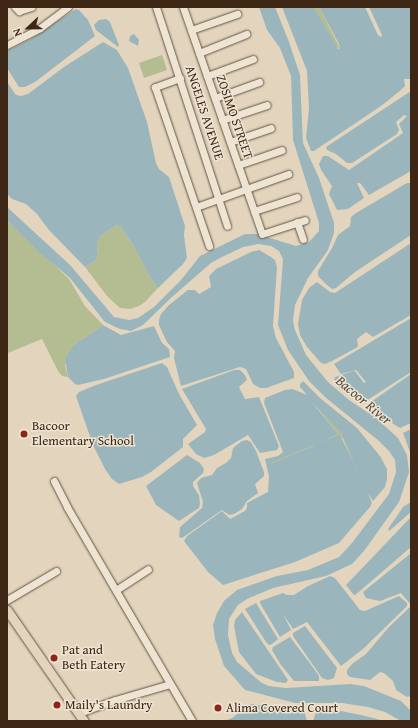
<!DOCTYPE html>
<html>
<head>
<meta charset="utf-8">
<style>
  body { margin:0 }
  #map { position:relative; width:418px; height:728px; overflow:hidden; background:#e3d5bd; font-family:"Gentium Book Plus",serif }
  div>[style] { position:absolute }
  .green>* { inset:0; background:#b3bd91 }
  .water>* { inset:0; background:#9ab6bc }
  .roads { filter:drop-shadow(0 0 1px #67523e) drop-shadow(0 0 1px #67523e) }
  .minor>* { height:7px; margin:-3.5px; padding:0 3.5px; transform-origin:3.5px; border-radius:3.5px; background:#ede4d4 }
  .major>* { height:9px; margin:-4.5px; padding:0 4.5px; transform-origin:4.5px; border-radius:4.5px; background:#e3d5bd }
  .dots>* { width:11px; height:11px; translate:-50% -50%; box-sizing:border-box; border:2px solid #ede4d4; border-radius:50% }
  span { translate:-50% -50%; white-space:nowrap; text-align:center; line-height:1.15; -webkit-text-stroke:3px #ede4d4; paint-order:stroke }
  .street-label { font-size:13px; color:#3e2714 }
  .poi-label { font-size:13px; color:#3e2714 }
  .left { translate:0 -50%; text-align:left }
  .water-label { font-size:14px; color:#554b3e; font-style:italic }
  .frame { position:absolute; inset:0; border:8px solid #3e2714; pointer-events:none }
  .north { position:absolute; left:8px; top:8px; width:40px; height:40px; -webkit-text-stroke:3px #ede4d4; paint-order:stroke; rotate:248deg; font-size:11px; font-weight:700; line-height:16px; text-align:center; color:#3e2714 }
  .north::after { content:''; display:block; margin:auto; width:14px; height:18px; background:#3e2714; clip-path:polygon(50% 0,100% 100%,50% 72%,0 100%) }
</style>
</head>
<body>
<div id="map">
  <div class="green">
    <i style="clip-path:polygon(314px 7px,319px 7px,340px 48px,336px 47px)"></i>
    <i style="clip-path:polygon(162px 55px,167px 70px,144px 78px,139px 63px)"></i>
    <i style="clip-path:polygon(7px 220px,69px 279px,85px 306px,103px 325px,74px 345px,65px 365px,68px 377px,62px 376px,58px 371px,42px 339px,8px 353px,7px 351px)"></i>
    <i style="clip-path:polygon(117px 225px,121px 227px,133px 245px,150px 277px,158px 288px,145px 302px,139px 306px,130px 309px,120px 308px,107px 296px,85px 267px,96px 260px,98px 255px,97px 244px,101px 235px)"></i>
    <i style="clip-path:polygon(312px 401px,341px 433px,361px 475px,359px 475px,343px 439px,339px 436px,321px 443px,338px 434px)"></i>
    <i style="clip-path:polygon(314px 445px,315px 446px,271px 465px,271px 463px)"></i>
  </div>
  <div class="water">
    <i style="clip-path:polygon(259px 7px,275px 7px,289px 42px,300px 75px,303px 143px,319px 178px,334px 223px,334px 233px,328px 250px,308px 278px,295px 305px,293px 320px,295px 330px,306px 355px,328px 382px,349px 400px,376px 418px,398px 438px,407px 455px,409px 472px,399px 502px,364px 551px,352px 564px,326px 576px,273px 588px,247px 599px,238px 605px,229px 619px,228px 635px,232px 653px,237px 662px,262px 683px,269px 686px,286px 688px,350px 684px,364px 686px,401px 701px,411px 711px,411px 721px,401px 721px,385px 712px,368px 707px,342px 703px,295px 703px,245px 690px,224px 666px,215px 639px,213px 625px,217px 613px,224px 601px,237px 590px,277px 576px,308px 570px,339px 557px,352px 543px,389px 494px,396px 472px,395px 460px,389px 451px,379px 441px,325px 397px,309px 381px,288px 350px,278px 325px,283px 259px,279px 251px,271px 246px,258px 244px,243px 247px,220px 258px,211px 263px,172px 297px,143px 325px,131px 331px,120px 329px,105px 322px,70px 278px,40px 253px,7px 220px,7px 207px,70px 265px,114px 317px,129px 320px,138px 318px,154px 307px,181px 280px,200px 256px,245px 234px,257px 234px,296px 246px,309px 242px,319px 231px,319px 223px,293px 140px,291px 76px,280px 48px,267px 30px)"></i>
    <i style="clip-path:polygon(282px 7px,314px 7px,338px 49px,340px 48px,339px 44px,319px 7px,365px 7px,378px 35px,381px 37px,382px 35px,369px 7px,411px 7px,411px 79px,404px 79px,405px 86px,401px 90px,381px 106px,314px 151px,311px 151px,306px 138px,309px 108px,307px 71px)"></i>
    <i style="clip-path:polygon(76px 9px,79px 10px,88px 20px,95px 36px,35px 82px,25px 87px,19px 87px,7px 68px,7px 51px,31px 39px)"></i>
    <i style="clip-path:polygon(106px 19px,110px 22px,119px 45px,118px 47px,96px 30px,94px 25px,99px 20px)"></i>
    <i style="clip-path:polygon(134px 34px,139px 40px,138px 46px,129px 41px,130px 36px)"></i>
    <i style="clip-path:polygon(103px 42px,117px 50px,128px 68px,147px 122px,156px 163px,159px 169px,169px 177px,185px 226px,184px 235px,187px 258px,183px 264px,158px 288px,150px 277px,133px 245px,121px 227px,117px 225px,101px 235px,97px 244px,98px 255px,96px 260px,85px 267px,49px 230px,37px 214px,26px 204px,12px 199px,7px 194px,7px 82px,16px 95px,21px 96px,28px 94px,64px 67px)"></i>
    <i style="clip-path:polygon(411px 91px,411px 171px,369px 195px,360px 183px,357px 183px,364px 198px,348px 209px,337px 210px,329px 194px,332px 186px,321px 170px,319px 164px,323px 156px,328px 156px,349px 170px,403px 133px,399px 124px,407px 116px,404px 115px,396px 122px,399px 130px,397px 134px,352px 163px,347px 163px,336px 154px,327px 150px,326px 147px)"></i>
    <i style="clip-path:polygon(407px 183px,411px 183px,411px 235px,355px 272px,336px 288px,332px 289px,327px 285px,318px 276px,318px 271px,332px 248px,338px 235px,350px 226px,351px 217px,356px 213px)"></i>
    <i style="clip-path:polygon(411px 243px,411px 315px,373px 337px,366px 332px,357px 339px,358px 346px,356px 348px,332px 361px,325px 364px,321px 363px,307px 347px,300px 335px,298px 324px,302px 300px,309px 288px,317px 282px,330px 292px,335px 293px)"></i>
    <i style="clip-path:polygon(259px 250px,271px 257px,275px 260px,277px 267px,273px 326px,276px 338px,294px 372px,294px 378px,266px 388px,260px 388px,253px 384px,246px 369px,240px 367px,181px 386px,174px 358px,175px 351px,167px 342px,159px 325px,159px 320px,161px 314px,169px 305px,188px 290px,195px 290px,199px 294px,211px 287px,209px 276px,216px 269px,251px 252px)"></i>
    <i style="clip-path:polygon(411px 318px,411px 372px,366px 401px,354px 398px,339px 388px,334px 380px,335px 377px,353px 371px,355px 371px,364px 383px,366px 382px,356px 370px,341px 374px,334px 364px)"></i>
    <i style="clip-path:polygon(103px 325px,121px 335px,154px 326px,162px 343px,169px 349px,170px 357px,104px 379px,78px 385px,75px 384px,68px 377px,65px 359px,74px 345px)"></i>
    <i style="clip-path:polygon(162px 363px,167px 367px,179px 394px,197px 425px,183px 439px,183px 447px,151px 472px,142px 477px,119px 484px,112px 479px,105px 469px,93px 445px,76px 396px,79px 392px,96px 385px)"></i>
    <i style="clip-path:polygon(234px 370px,240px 370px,245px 375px,247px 380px,239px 387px,245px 399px,259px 397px,279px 446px,277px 450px,260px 453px,248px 435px,214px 455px,204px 458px,196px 454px,188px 444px,205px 432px,206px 429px,182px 389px)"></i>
    <i style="clip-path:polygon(411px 374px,411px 423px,400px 428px,382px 417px,368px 404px)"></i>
    <i style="clip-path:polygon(evenodd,303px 381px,320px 398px,357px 428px,380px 456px,387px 469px,387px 479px,385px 487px,373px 501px,368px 493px,372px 503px,370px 507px,339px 543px,295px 562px,223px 585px,208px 572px,184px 541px,187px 536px,222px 511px,230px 519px,245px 511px,247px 508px,247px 503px,268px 492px,269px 476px,265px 459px,278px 456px,283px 452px,264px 403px,265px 398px,285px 390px,293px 389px,307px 395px,300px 387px,300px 384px,303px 381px,312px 402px,341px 433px,360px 475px,342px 439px,339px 435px,321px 443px,338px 434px,312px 402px,303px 381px,314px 445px,314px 446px,271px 464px,271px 463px,314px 445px)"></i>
    <i style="clip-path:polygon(411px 429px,411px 455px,403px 433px)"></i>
    <i style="clip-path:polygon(247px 440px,251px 442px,256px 451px,264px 472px,264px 476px,255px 484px,258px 493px,247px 501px,242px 509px,234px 514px,229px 515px,222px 510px,182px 538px,179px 537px,180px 527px,202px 508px,203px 502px,197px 483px,201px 478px,212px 475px,217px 468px,226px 463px,231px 458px,233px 448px,242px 441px)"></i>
    <i style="clip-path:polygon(187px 455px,200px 463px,204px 469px,203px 473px,193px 482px,193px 486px,199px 495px,200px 504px,199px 508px,179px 521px,156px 505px,146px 486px)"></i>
    <i style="clip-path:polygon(411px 502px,411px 512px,389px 531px,388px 529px,403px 507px)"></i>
    <i style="clip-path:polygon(411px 517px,411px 547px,360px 591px,355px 595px,353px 594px,346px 585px)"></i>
    <i style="clip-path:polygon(411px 553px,411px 605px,401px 593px,380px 601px,366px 598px,363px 592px)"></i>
    <i style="clip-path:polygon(330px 576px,335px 578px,360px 610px,365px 611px,399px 596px,407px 603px,407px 606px,363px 649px,341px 666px,307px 622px,293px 629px,283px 614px,291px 630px,280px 637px,260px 603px,260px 601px,283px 593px,287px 595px,294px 595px,308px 586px)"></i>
    <i style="clip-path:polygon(256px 603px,278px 639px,272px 644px,269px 645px,266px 642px,245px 609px)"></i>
    <i style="clip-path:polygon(411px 606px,411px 696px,407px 697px,396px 690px,393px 681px,384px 673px,380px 672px,370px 680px,350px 677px,347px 674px,347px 670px,352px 664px,366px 654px,389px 627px)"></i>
    <i style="clip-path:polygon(242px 612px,286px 677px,288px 680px,286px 683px,277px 682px,256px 674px,239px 652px,234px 626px,235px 620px)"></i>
    <i style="clip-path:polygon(305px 626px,337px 668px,334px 678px,328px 680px,322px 678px,293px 636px,293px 633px)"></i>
    <i style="clip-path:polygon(290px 637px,312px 666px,319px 676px,319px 681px,294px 681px,281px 665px,272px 650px,273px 647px)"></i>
    <i style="clip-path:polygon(253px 704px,276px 708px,304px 710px,307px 721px,224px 721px,232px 718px,248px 705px)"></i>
    <i style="clip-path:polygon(336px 710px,361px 715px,385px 721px,313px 721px,316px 712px)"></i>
  </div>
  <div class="roads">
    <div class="minor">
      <i style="left:15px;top:7px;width:6px;rotate:45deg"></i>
      <i style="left:19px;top:11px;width:13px;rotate:-18deg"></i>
      <i style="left:156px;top:7px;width:230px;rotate:72deg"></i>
      <i style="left:183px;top:7px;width:240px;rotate:70.8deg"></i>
      <i style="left:262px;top:234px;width:45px;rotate:-18deg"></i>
      <i style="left:191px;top:30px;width:49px;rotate:-19.2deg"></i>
      <i style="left:7px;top:45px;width:37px;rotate:-27deg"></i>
      <i style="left:40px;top:28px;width:35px;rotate:-37deg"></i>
      <i style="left:199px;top:53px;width:51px;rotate:-22deg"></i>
      <i style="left:207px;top:76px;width:49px;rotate:-20.3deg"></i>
      <i style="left:180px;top:78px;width:27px;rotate:160deg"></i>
      <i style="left:155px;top:87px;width:168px;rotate:71.2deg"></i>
      <i style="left:215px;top:98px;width:47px;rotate:-20deg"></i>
      <i style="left:222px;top:120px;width:47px;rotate:-18.4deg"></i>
      <i style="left:230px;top:142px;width:43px;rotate:-18.9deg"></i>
      <i style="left:238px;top:165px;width:46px;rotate:-18.8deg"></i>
      <i style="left:196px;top:207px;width:98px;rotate:-19.7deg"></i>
      <i style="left:254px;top:211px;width:45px;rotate:-18deg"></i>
      <i style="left:297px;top:222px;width:18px;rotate:71deg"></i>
      <i style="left:54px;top:481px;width:29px;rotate:63deg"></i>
      <i style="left:67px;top:507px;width:248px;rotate:59.7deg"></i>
      <i style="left:116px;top:590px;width:38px;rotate:-33deg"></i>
      <i style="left:7px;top:600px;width:57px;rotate:-30.6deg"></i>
      <i style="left:79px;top:713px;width:38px;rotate:-20deg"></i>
      <i style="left:115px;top:700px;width:57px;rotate:-16.2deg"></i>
    </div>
    <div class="major">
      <i style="left:7px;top:610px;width:135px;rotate:55.3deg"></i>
    </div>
  </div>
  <div class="dots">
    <i style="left:24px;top:434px;background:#8f2418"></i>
    <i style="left:54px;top:658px;background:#8f2418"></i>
    <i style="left:57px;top:705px;background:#8f2418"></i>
    <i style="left:218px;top:708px;background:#8f2418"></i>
  </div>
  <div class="street-label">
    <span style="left:204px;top:113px;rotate:72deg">ANGELES AVENUE</span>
    <span style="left:234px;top:117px;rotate:71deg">ZOSIMO STREET</span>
  </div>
  <div class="poi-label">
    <span class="left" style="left:32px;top:434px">Bacoor<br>Elementary School</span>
    <span class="left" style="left:62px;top:658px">Pat and<br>Beth Eatery</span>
    <span class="left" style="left:65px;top:705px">Maily's Laundry</span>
    <span class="left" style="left:226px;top:708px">Alima Covered Court</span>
  </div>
  <div class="water-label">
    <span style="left:364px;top:400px;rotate:40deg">Bacoor River</span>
  </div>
  <div class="frame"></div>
  <div class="north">N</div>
</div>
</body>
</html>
